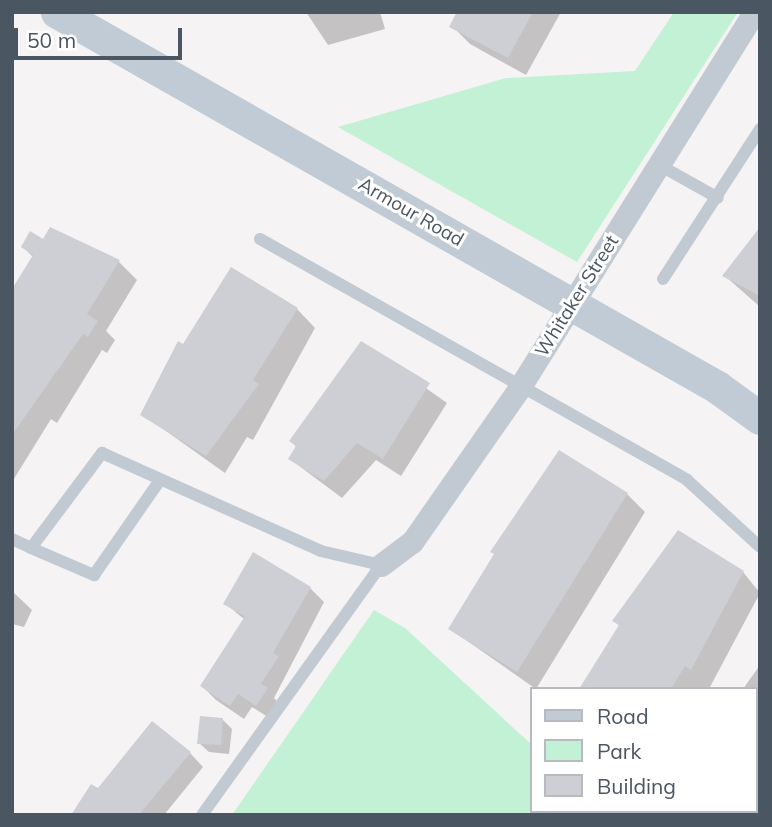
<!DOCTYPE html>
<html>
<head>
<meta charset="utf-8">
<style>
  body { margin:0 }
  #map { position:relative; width:772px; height:827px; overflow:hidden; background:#f5f3f3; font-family:Mulish,sans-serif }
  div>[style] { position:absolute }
  .green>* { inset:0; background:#c3f1d5 }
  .shadow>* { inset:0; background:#0003 }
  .building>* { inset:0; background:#cdcfd5 }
  .service>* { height:12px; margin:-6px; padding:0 6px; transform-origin:6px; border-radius:6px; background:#c1cad2 }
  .minor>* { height:23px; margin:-11.5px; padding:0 11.5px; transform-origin:11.5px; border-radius:11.5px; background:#c1cad2 }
  .secondary>* { height:33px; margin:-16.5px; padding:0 16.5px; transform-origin:16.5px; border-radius:16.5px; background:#c1cbd6 }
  span { translate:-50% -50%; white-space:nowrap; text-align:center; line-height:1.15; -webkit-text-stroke:6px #fff; paint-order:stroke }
  .street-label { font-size:19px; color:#4a5661 }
  .frame { position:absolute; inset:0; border:14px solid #4a5661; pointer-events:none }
  .legend { position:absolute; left:530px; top:687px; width:228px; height:126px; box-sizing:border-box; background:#fff; border:2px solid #b7bbc0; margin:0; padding:9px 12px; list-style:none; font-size:21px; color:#4a5661 }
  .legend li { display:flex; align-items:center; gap:14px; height:35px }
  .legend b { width:35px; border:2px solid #b7bbc0 }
  .scale { position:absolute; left:14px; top:28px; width:168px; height:32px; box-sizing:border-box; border:4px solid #4a5661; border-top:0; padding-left:9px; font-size:21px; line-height:24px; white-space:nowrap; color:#4a5661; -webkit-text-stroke:5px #fff; paint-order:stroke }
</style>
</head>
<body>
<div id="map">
  <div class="green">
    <i style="clip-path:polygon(674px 12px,738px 12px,577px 262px,338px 127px,506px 78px,635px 71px)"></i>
    <i style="clip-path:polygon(374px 610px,405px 628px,532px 745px,532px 811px,756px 811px,756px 790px,760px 815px,232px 815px)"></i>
  </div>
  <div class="shadow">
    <i style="clip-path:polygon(306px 12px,380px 12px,385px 29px,328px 45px)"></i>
    <i style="clip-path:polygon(459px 12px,561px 12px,526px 75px,470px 44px,452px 26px)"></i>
    <i style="clip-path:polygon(51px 230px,119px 262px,137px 280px,106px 331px,115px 340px,107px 353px,102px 350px,57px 423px,51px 419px,12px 482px,12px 290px,33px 257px,23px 247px,44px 241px)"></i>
    <i style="clip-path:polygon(760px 230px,760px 305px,759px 306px,725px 276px)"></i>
    <i style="clip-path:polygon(297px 309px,315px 328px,253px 440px,247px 437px,225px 473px,142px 414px,184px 347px)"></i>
    <i style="clip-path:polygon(362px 343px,447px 403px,401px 476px,376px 460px,342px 498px,290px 459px,297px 448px,291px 441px)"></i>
    <i style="clip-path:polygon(627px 494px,645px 512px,536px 689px,450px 629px)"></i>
    <i style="clip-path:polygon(743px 572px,760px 593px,710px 687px,581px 689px,620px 627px,615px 621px)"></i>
    <i style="clip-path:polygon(310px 588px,324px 602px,274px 698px,280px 704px,271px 719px,252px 707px,244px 719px,216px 700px,202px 686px,245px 620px,226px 604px)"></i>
    <i style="clip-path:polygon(12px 591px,32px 610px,24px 627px,12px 624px)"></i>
    <i style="clip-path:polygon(760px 665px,760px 785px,756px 689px,743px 689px)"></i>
    <i style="clip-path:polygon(222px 719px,232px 729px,229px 754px,209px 752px,199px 743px)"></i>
    <i style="clip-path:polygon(190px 753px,203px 767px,164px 815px,73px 815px,99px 791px)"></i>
  </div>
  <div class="building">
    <i style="clip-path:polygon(457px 12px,533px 12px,508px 58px,449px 27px)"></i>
    <i style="clip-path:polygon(50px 227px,120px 260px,87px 314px,98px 321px,88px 337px,83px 334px,12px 435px,12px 289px,33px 255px,21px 247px,30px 231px,43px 239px)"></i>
    <i style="clip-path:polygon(760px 227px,760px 296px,722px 276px)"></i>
    <i style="clip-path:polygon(231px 267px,298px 308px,253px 380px,259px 384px,206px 456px,140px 415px,178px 341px,183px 344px)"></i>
    <i style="clip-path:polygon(361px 341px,430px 383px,383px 459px,357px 443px,324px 481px,288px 459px,296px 446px,289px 441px)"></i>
    <i style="clip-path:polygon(559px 450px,628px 493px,517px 672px,448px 629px,494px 554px,490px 552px)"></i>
    <i style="clip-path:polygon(678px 530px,744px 571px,691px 670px,685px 666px,671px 689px,579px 689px,619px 625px,612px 621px)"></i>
    <i style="clip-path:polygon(253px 552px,311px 587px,273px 653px,279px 656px,261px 684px,268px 688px,256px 706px,238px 694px,230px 706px,200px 686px,245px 616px,223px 604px)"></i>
    <i style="clip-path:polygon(200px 716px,223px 718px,221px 745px,197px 744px)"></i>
    <i style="clip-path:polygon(152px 721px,191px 752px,139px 815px,71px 815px,91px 784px,98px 788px)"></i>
  </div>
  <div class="service">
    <i style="left:661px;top:166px;width:65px;rotate:29.3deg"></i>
    <i style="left:260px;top:239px;width:490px;rotate:29.4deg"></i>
    <i style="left:687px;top:480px;width:99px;rotate:42.5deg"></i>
    <i style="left:663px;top:279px;width:179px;rotate:-57.1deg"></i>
    <i style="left:12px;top:539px;width:21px;rotate:25deg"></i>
    <i style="left:31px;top:548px;width:119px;rotate:-53.2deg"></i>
    <i style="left:102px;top:453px;width:240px;rotate:24.1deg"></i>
    <i style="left:321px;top:551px;width:62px;rotate:13.1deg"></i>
    <i style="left:381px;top:565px;width:307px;rotate:125.6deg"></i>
    <i style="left:31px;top:548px;width:69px;rotate:23.2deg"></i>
    <i style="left:94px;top:575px;width:116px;rotate:-55.2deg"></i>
  </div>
  <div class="minor">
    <i style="left:381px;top:565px;width:39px;rotate:-37deg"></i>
    <i style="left:412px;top:542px;width:185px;rotate:-55.1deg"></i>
    <i style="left:518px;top:390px;width:446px;rotate:-58deg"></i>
  </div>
  <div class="secondary">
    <i style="left:57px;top:12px;width:759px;rotate:29.6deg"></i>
    <i style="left:717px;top:387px;width:53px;rotate:35.8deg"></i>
  </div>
  <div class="street-label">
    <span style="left:411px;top:212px;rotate:30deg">Armour Road</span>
    <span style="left:577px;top:296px;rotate:-58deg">Whitaker Street</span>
  </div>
  <div class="frame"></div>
  <ul class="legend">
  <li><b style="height:9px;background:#c1cbd6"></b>Road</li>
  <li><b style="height:19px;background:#c3f1d5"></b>Park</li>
  <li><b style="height:19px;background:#cdcfd5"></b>Building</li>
  </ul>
  <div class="scale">50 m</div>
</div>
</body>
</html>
